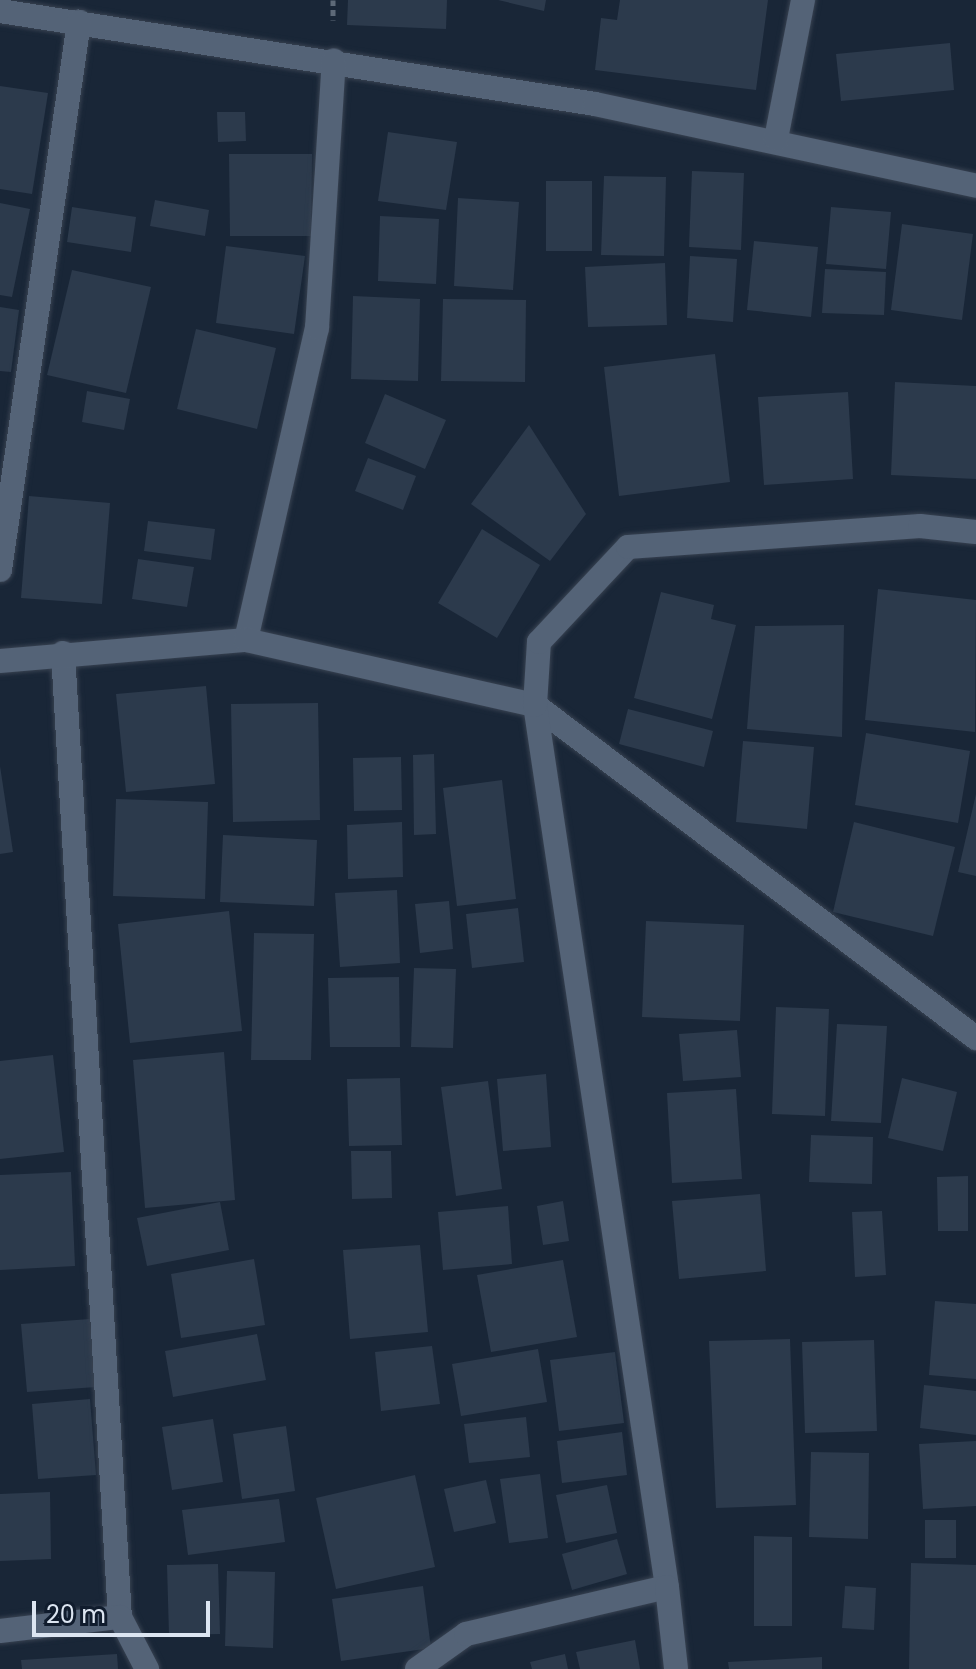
<!DOCTYPE html>
<html>
<head>
<meta charset="utf-8">
<style>
  body { margin:0 }
  #map { position:relative; width:976px; height:1669px; overflow:hidden; background:#192637; font-family:Poppins,sans-serif }
  div>[style] { position:absolute }
  .building>* { inset:0; background:#2c3a4c }
  .path>* { height:5px; margin-top:-2.5px; transform-origin:0; background:repeating-linear-gradient(90deg,#5d6978 0 6px,transparent 0 10px) }
  .roads { filter:drop-shadow(0 0 2px #384251) drop-shadow(0 0 2px #384251) }
  .street>* { height:24px; margin:-12px; padding:0 12px; transform-origin:12px; border-radius:12px; background:#546377 }
  span { translate:-50% -50%; white-space:nowrap; text-align:center; line-height:1.15; -webkit-text-stroke:7px #101c2d; paint-order:stroke }
  .scale { position:absolute; left:32px; top:1601px; width:178px; height:36px; box-sizing:border-box; border:4px solid #dce5f1; border-top:0; padding-left:10px; font-size:24px; line-height:28px; white-space:nowrap; color:#dce5f1; -webkit-text-stroke:6px #101c2d; paint-order:stroke }
</style>
</head>
<body>
<div id="map">
  <div class="building">
    <i style="clip-path:polygon(348px 0,447px 0,446px 29px,347px 25px)"></i>
    <i style="clip-path:polygon(498px 0,546px 0,544px 11px)"></i>
    <i style="clip-path:polygon(620px 0,768px 0,756px 90px,595px 70px,601px 18px,617px 20px)"></i>
    <i style="clip-path:polygon(950px 43px,954px 90px,841px 101px,836px 54px)"></i>
    <i style="clip-path:polygon(0 86px,48px 93px,32px 194px,0 189px)"></i>
    <i style="clip-path:polygon(217px 112px,245px 112px,246px 141px,218px 142px)"></i>
    <i style="clip-path:polygon(388px 132px,457px 142px,446px 210px,378px 201px)"></i>
    <i style="clip-path:polygon(229px 154px,312px 154px,311px 236px,230px 236px)"></i>
    <i style="clip-path:polygon(692px 171px,744px 173px,741px 250px,689px 247px)"></i>
    <i style="clip-path:polygon(604px 176px,666px 177px,664px 256px,601px 255px)"></i>
    <i style="clip-path:polygon(546px 181px,592px 181px,592px 251px,546px 251px)"></i>
    <i style="clip-path:polygon(458px 198px,519px 202px,513px 290px,454px 286px)"></i>
    <i style="clip-path:polygon(155px 200px,209px 210px,205px 236px,150px 226px)"></i>
    <i style="clip-path:polygon(0 203px,30px 209px,12px 297px,0 295px)"></i>
    <i style="clip-path:polygon(72px 207px,136px 217px,131px 252px,67px 242px)"></i>
    <i style="clip-path:polygon(831px 207px,891px 212px,886px 269px,826px 264px)"></i>
    <i style="clip-path:polygon(380px 216px,439px 219px,436px 284px,378px 281px)"></i>
    <i style="clip-path:polygon(902px 224px,973px 234px,962px 320px,891px 310px)"></i>
    <i style="clip-path:polygon(754px 241px,818px 247px,811px 317px,747px 310px)"></i>
    <i style="clip-path:polygon(226px 246px,305px 256px,294px 334px,216px 323px)"></i>
    <i style="clip-path:polygon(690px 256px,737px 259px,733px 322px,687px 318px)"></i>
    <i style="clip-path:polygon(665px 263px,667px 325px,588px 327px,585px 267px)"></i>
    <i style="clip-path:polygon(825px 269px,886px 272px,884px 315px,822px 313px)"></i>
    <i style="clip-path:polygon(72px 270px,151px 287px,126px 393px,47px 375px)"></i>
    <i style="clip-path:polygon(353px 296px,420px 299px,418px 381px,351px 379px)"></i>
    <i style="clip-path:polygon(443px 299px,526px 300px,525px 382px,441px 381px)"></i>
    <i style="clip-path:polygon(0 307px,19px 310px,11px 372px,0 371px)"></i>
    <i style="clip-path:polygon(196px 329px,276px 348px,257px 429px,177px 409px)"></i>
    <i style="clip-path:polygon(715px 354px,730px 482px,619px 496px,604px 367px)"></i>
    <i style="clip-path:polygon(895px 382px,976px 386px,976px 479px,891px 475px)"></i>
    <i style="clip-path:polygon(87px 391px,130px 399px,124px 430px,82px 422px)"></i>
    <i style="clip-path:polygon(848px 392px,853px 479px,764px 485px,758px 397px)"></i>
    <i style="clip-path:polygon(385px 394px,446px 420px,425px 469px,365px 443px)"></i>
    <i style="clip-path:polygon(529px 425px,586px 514px,550px 561px,471px 504px)"></i>
    <i style="clip-path:polygon(368px 458px,416px 476px,403px 510px,355px 491px)"></i>
    <i style="clip-path:polygon(29px 496px,110px 503px,102px 604px,21px 598px)"></i>
    <i style="clip-path:polygon(148px 521px,215px 529px,211px 560px,144px 551px)"></i>
    <i style="clip-path:polygon(482px 529px,540px 565px,497px 638px,438px 603px)"></i>
    <i style="clip-path:polygon(138px 559px,194px 567px,187px 607px,132px 599px)"></i>
    <i style="clip-path:polygon(878px 589px,976px 600px,975px 732px,865px 720px)"></i>
    <i style="clip-path:polygon(661px 592px,714px 605px,711px 619px,736px 625px,712px 719px,634px 698px)"></i>
    <i style="clip-path:polygon(844px 625px,842px 737px,747px 729px,755px 626px)"></i>
    <i style="clip-path:polygon(206px 686px,215px 784px,126px 792px,116px 694px)"></i>
    <i style="clip-path:polygon(318px 703px,320px 820px,233px 822px,231px 704px)"></i>
    <i style="clip-path:polygon(628px 709px,713px 731px,704px 767px,619px 744px)"></i>
    <i style="clip-path:polygon(866px 733px,970px 751px,958px 823px,855px 805px)"></i>
    <i style="clip-path:polygon(743px 741px,814px 747px,807px 829px,736px 822px)"></i>
    <i style="clip-path:polygon(434px 754px,436px 834px,414px 835px,413px 755px)"></i>
    <i style="clip-path:polygon(401px 757px,402px 810px,354px 811px,353px 758px)"></i>
    <i style="clip-path:polygon(0 766px,13px 852px,0 854px)"></i>
    <i style="clip-path:polygon(502px 780px,516px 899px,457px 906px,443px 788px)"></i>
    <i style="clip-path:polygon(976px 794px,976px 876px,958px 872px)"></i>
    <i style="clip-path:polygon(116px 799px,208px 802px,205px 899px,113px 896px)"></i>
    <i style="clip-path:polygon(402px 822px,403px 877px,348px 879px,347px 825px)"></i>
    <i style="clip-path:polygon(854px 822px,955px 847px,933px 936px,833px 912px)"></i>
    <i style="clip-path:polygon(223px 835px,317px 840px,314px 906px,220px 902px)"></i>
    <i style="clip-path:polygon(397px 890px,400px 963px,340px 967px,335px 893px)"></i>
    <i style="clip-path:polygon(449px 901px,453px 949px,420px 953px,415px 904px)"></i>
    <i style="clip-path:polygon(518px 908px,524px 962px,472px 968px,466px 914px)"></i>
    <i style="clip-path:polygon(229px 911px,242px 1031px,130px 1043px,118px 924px)"></i>
    <i style="clip-path:polygon(646px 921px,744px 925px,740px 1021px,642px 1017px)"></i>
    <i style="clip-path:polygon(254px 933px,314px 934px,311px 1060px,251px 1060px)"></i>
    <i style="clip-path:polygon(414px 968px,456px 969px,453px 1048px,411px 1047px)"></i>
    <i style="clip-path:polygon(399px 977px,400px 1047px,330px 1047px,328px 978px)"></i>
    <i style="clip-path:polygon(776px 1007px,829px 1009px,825px 1116px,772px 1114px)"></i>
    <i style="clip-path:polygon(837px 1024px,887px 1026px,881px 1123px,831px 1121px)"></i>
    <i style="clip-path:polygon(737px 1030px,741px 1077px,683px 1081px,679px 1034px)"></i>
    <i style="clip-path:polygon(224px 1052px,235px 1200px,145px 1208px,133px 1060px)"></i>
    <i style="clip-path:polygon(53px 1055px,64px 1152px,0 1159px,0 1061px)"></i>
    <i style="clip-path:polygon(546px 1074px,551px 1147px,503px 1151px,497px 1079px)"></i>
    <i style="clip-path:polygon(400px 1078px,402px 1145px,349px 1146px,347px 1079px)"></i>
    <i style="clip-path:polygon(902px 1078px,957px 1092px,943px 1151px,888px 1138px)"></i>
    <i style="clip-path:polygon(488px 1081px,502px 1189px,456px 1196px,441px 1087px)"></i>
    <i style="clip-path:polygon(736px 1089px,742px 1179px,672px 1183px,667px 1093px)"></i>
    <i style="clip-path:polygon(811px 1135px,873px 1137px,872px 1184px,809px 1182px)"></i>
    <i style="clip-path:polygon(351px 1151px,391px 1151px,392px 1198px,352px 1199px)"></i>
    <i style="clip-path:polygon(71px 1172px,75px 1266px,0 1270px,0 1175px)"></i>
    <i style="clip-path:polygon(968px 1176px,968px 1231px,938px 1231px,937px 1177px)"></i>
    <i style="clip-path:polygon(760px 1194px,766px 1271px,679px 1279px,672px 1201px)"></i>
    <i style="clip-path:polygon(563px 1201px,569px 1241px,543px 1245px,537px 1206px)"></i>
    <i style="clip-path:polygon(220px 1202px,229px 1250px,147px 1266px,137px 1218px)"></i>
    <i style="clip-path:polygon(508px 1206px,512px 1264px,443px 1270px,438px 1212px)"></i>
    <i style="clip-path:polygon(882px 1211px,886px 1275px,855px 1277px,852px 1212px)"></i>
    <i style="clip-path:polygon(420px 1245px,428px 1332px,350px 1339px,343px 1250px)"></i>
    <i style="clip-path:polygon(254px 1259px,265px 1325px,181px 1338px,171px 1274px)"></i>
    <i style="clip-path:polygon(563px 1260px,577px 1337px,491px 1352px,477px 1275px)"></i>
    <i style="clip-path:polygon(935px 1301px,976px 1304px,976px 1379px,929px 1375px)"></i>
    <i style="clip-path:polygon(90px 1319px,96px 1387px,27px 1392px,21px 1324px)"></i>
    <i style="clip-path:polygon(257px 1334px,266px 1380px,173px 1397px,165px 1351px)"></i>
    <i style="clip-path:polygon(790px 1339px,796px 1505px,716px 1508px,709px 1341px)"></i>
    <i style="clip-path:polygon(874px 1340px,877px 1431px,805px 1433px,802px 1342px)"></i>
    <i style="clip-path:polygon(432px 1346px,440px 1404px,381px 1411px,375px 1352px)"></i>
    <i style="clip-path:polygon(538px 1349px,547px 1402px,461px 1416px,452px 1364px)"></i>
    <i style="clip-path:polygon(615px 1352px,624px 1423px,559px 1431px,550px 1360px)"></i>
    <i style="clip-path:polygon(924px 1385px,976px 1391px,976px 1435px,920px 1428px)"></i>
    <i style="clip-path:polygon(90px 1399px,96px 1475px,38px 1479px,32px 1404px)"></i>
    <i style="clip-path:polygon(526px 1417px,530px 1457px,469px 1463px,464px 1424px)"></i>
    <i style="clip-path:polygon(213px 1419px,223px 1482px,172px 1490px,162px 1427px)"></i>
    <i style="clip-path:polygon(286px 1426px,295px 1491px,242px 1499px,233px 1434px)"></i>
    <i style="clip-path:polygon(622px 1432px,627px 1475px,562px 1483px,557px 1441px)"></i>
    <i style="clip-path:polygon(976px 1441px,976px 1506px,923px 1509px,919px 1444px)"></i>
    <i style="clip-path:polygon(811px 1452px,869px 1453px,868px 1539px,809px 1537px)"></i>
    <i style="clip-path:polygon(540px 1474px,548px 1538px,509px 1543px,500px 1479px)"></i>
    <i style="clip-path:polygon(415px 1475px,435px 1567px,336px 1589px,316px 1498px)"></i>
    <i style="clip-path:polygon(486px 1480px,496px 1523px,454px 1532px,444px 1489px)"></i>
    <i style="clip-path:polygon(607px 1485px,617px 1533px,566px 1543px,556px 1495px)"></i>
    <i style="clip-path:polygon(50px 1492px,51px 1559px,0 1561px,0 1494px)"></i>
    <i style="clip-path:polygon(279px 1499px,285px 1542px,188px 1555px,182px 1510px)"></i>
    <i style="clip-path:polygon(925px 1520px,956px 1520px,956px 1558px,925px 1558px)"></i>
    <i style="clip-path:polygon(754px 1536px,792px 1537px,792px 1626px,754px 1626px)"></i>
    <i style="clip-path:polygon(617px 1539px,627px 1574px,572px 1590px,562px 1554px)"></i>
    <i style="clip-path:polygon(911px 1563px,976px 1565px,976px 1669px,909px 1669px)"></i>
    <i style="clip-path:polygon(218px 1564px,220px 1634px,169px 1635px,167px 1565px)"></i>
    <i style="clip-path:polygon(227px 1571px,275px 1572px,273px 1648px,225px 1646px)"></i>
    <i style="clip-path:polygon(423px 1586px,431px 1648px,341px 1661px,332px 1599px)"></i>
    <i style="clip-path:polygon(845px 1586px,876px 1588px,874px 1630px,842px 1628px)"></i>
    <i style="clip-path:polygon(635px 1640px,640px 1669px,580px 1669px,576px 1652px)"></i>
    <i style="clip-path:polygon(117px 1654px,118px 1669px,22px 1669px,21px 1660px)"></i>
    <i style="clip-path:polygon(565px 1654px,568px 1669px,532px 1669px,530px 1662px)"></i>
    <i style="clip-path:polygon(822px 1657px,822px 1669px,729px 1669px,728px 1662px)"></i>
  </div>
  <div class="path">
    <i style="left:333px;top:0;width:20px;rotate:90deg"></i>
  </div>
  <div class="roads">
    <div class="street">
      <i style="left:0;top:11px;width:602px;rotate:8.88deg"></i>
      <i style="left:595px;top:104px;width:390px;rotate:12.1deg"></i>
      <i style="left:776px;top:139px;width:142px;rotate:-79deg"></i>
      <i style="left:0;top:570px;width:554px;rotate:-81.8deg"></i>
      <i style="left:246px;top:640px;width:320px;rotate:-77.2deg"></i>
      <i style="left:317px;top:328px;width:268px;rotate:-86.4deg"></i>
      <i style="left:63px;top:653px;width:966px;rotate:86.62deg"></i>
      <i style="left:0;top:661px;width:247px;rotate:-4.9deg"></i>
      <i style="left:246px;top:640px;width:296px;rotate:12.7deg"></i>
      <i style="left:535px;top:705px;width:553px;rotate:37.06deg"></i>
      <i style="left:667px;top:1587px;width:892px;rotate:-98.51deg"></i>
      <i style="left:535px;top:705px;width:63px;rotate:-86.4deg"></i>
      <i style="left:539px;top:642px;width:130px;rotate:-46.9deg"></i>
      <i style="left:628px;top:547px;width:293px;rotate:-4.1deg"></i>
      <i style="left:920px;top:526px;width:56px;rotate:6.1deg"></i>
      <i style="left:0;top:1631px;width:121px;rotate:-6.7deg"></i>
      <i style="left:120px;top:1617px;width:59px;rotate:62.6deg"></i>
      <i style="left:417px;top:1669px;width:60px;rotate:-35.5deg"></i>
      <i style="left:466px;top:1634px;width:206px;rotate:-13.2deg"></i>
      <i style="left:667px;top:1587px;width:82px;rotate:83.7deg"></i>
    </div>
  </div>
  <div class="scale">20 m</div>
</div>
</body>
</html>
